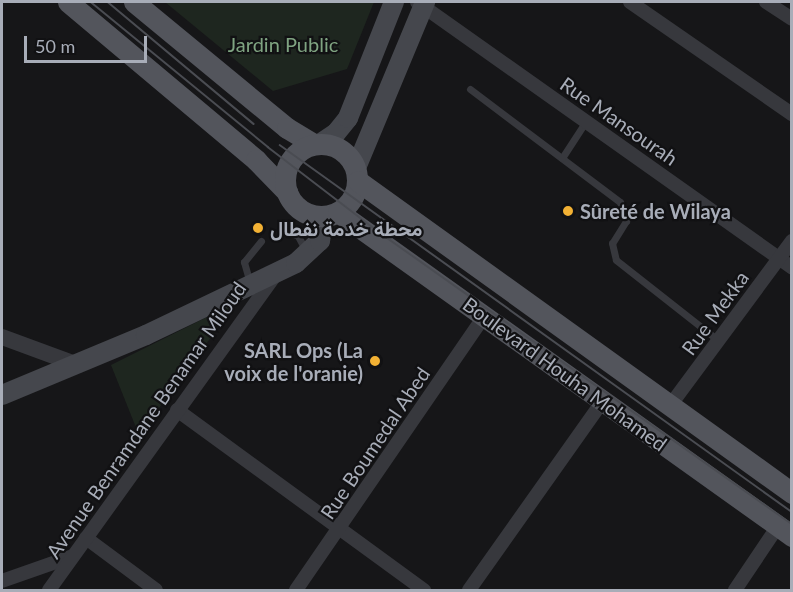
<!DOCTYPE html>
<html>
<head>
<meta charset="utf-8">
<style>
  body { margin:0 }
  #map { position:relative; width:793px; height:592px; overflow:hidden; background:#161618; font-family:Lato,Vazirmatn,sans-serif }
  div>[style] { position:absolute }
  .green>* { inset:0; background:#1e261f }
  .service>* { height:7px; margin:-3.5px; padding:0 3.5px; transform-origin:3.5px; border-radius:3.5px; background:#37383d }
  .minor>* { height:14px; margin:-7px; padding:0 7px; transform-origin:7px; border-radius:7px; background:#37383d }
  .tertiary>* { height:16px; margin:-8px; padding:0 8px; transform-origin:8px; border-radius:8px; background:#37383d }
  .secondary>* { height:20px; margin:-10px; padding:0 10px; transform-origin:10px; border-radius:10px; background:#45474d }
  .primary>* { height:21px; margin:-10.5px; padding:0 10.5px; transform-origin:10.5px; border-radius:10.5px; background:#53555c }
  .primary>.ring { margin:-10.5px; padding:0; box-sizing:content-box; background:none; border:21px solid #53555c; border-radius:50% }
  .tram>* { height:1.5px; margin:-0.75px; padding:0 0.75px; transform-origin:0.75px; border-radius:0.75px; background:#4a4c52 }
  .dots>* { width:16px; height:16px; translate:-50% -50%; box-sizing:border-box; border:3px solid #111113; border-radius:50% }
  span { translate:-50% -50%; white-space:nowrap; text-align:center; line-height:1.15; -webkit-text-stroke:4.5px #111113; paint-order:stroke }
  .park-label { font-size:20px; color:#7fa381 }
  .street-label { font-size:20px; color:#a8adb8 }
  .poi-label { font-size:20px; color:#a8adb8; font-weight:700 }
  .left { translate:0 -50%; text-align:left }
  .right { translate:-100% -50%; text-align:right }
  .frame { position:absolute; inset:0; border:3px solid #a8adb8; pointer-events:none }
  .scale { position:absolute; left:24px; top:36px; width:123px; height:27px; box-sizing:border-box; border:3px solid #a8adb8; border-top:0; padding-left:8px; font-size:18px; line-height:21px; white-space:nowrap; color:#a8adb8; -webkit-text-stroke:4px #111113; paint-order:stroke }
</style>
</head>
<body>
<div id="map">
  <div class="green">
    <i style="clip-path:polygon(165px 2px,374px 2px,347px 69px,273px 91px)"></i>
    <i style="clip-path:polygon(237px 302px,139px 435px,111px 365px)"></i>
  </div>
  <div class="service">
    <i style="left:470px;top:89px;width:188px;rotate:37deg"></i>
    <i style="left:620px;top:202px;width:20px;rotate:72deg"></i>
    <i style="left:626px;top:221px;width:26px;rotate:122deg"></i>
    <i style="left:612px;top:243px;width:17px;rotate:77deg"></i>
    <i style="left:616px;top:260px;width:131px;rotate:38.2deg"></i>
    <i style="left:562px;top:158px;width:44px;rotate:-57deg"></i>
    <i style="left:282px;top:229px;width:17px;rotate:24deg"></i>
    <i style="left:298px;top:236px;width:17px;rotate:62deg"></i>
    <i style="left:250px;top:283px;width:22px;rotate:-106deg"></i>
    <i style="left:244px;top:262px;width:27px;rotate:-51deg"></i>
  </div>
  <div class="minor">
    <i style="left:417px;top:2px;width:460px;rotate:35.3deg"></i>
    <i style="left:630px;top:2px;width:197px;rotate:34.7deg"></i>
    <i style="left:766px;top:2px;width:31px;rotate:33deg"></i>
    <i style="left:669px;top:407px;width:207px;rotate:-53.5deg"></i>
    <i style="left:177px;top:410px;width:306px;rotate:36.1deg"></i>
    <i style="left:86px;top:538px;width:87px;rotate:36.6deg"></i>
    <i style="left:2px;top:581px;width:75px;rotate:-19.4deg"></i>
    <i style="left:49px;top:590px;width:384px;rotate:-54.3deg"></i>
    <i style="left:296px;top:590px;width:332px;rotate:-55.5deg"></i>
    <i style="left:469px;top:590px;width:230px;rotate:-54.7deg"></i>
    <i style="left:735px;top:590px;width:77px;rotate:-56.1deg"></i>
  </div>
  <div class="tertiary">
    <i style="left:2px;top:337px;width:81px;rotate:20.2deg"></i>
  </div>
  <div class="secondary">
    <i style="left:321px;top:143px;width:18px;rotate:-34deg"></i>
    <i style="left:336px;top:133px;width:19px;rotate:-51deg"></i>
    <i style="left:348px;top:118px;width:125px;rotate:-68.4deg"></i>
    <i style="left:356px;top:168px;width:180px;rotate:-67.4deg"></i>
    <i style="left:2px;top:395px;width:156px;rotate:-22.6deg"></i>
    <i style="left:146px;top:335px;width:166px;rotate:-25.6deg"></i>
    <i style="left:296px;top:263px;width:33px;rotate:-43deg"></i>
    <i style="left:320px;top:241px;width:25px;rotate:-81deg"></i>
  </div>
  <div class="primary">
    <i style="left:68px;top:2px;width:246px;rotate:40deg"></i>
    <i style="left:256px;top:160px;width:45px;rotate:45.9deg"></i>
    <i style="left:134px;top:2px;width:198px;rotate:39.5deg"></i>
    <i style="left:287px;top:128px;width:31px;rotate:31deg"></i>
    <i class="ring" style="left:285px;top:144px;width:51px;height:51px"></i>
    <i style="left:358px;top:181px;width:535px;rotate:35.71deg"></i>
    <i style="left:338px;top:212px;width:558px;rotate:35.51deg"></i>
  </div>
  <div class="tram">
    <i style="left:91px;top:2px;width:229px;rotate:39.3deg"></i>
    <i style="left:268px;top:147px;width:136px;rotate:37.5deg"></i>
    <i style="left:376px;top:230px;width:509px;rotate:35.25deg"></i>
    <i style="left:108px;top:2px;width:190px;rotate:39.9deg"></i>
    <i style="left:280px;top:145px;width:630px;rotate:35.63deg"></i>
  </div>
  <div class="dots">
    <i style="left:568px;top:211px;background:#f2b134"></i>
    <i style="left:258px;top:228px;background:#f2b134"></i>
    <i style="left:375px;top:361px;background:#f2b134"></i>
  </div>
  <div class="park-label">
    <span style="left:283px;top:44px">Jardin Public</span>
  </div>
  <div class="street-label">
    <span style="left:619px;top:121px;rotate:35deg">Rue Mansourah</span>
    <span style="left:715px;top:313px;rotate:-54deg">Rue Mekka</span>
    <span style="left:565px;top:374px;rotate:36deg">Boulevard Houha Mohamed</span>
    <span style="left:146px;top:420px;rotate:-55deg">Avenue Benramdane Benamar Miloud</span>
    <span style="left:375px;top:443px;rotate:-56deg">Rue Boumedal Abed</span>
  </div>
  <div class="poi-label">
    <span class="left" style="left:580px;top:211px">Sûreté de Wilaya</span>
    <span class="left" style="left:270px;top:228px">محطة خدمة نفطال</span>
    <span class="right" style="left:363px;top:362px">SARL Ops (La<br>voix de l'oranie)</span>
  </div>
  <div class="frame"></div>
  <div class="scale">50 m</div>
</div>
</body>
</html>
